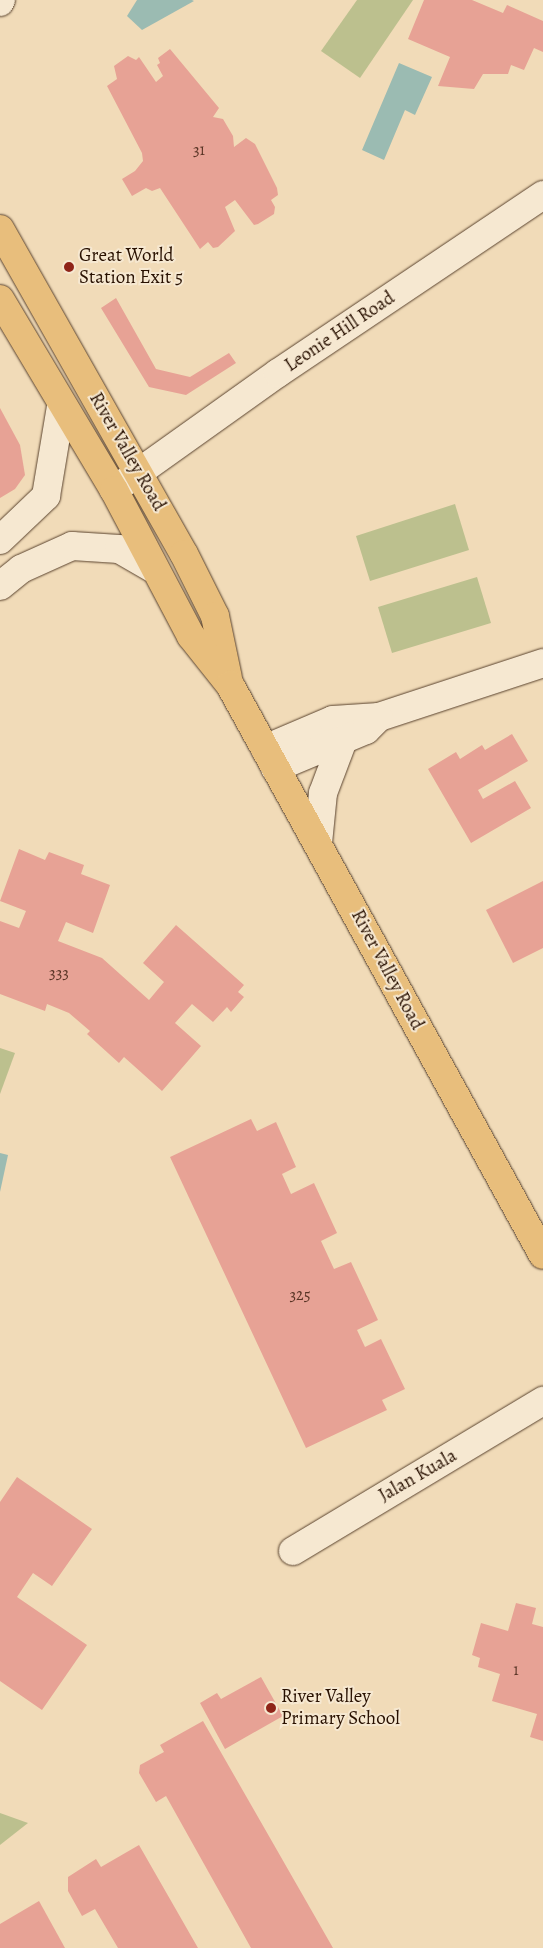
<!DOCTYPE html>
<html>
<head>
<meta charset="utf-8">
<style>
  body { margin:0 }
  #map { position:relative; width:543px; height:1948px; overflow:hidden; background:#f1dbb8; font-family:Alegreya,serif }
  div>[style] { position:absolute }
  .green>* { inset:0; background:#bcc08e }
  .water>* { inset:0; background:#9bbbb2 }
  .building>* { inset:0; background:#e7a295 }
  .roads { filter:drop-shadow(0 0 1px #5a432e) drop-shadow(0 0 1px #5a432e) }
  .street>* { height:28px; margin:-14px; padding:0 14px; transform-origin:14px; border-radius:14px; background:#f6e8d1 }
  .primary>* { height:28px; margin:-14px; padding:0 14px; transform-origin:14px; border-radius:14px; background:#e8be7c }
  .dots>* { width:14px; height:14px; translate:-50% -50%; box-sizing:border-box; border:2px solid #f6e8d1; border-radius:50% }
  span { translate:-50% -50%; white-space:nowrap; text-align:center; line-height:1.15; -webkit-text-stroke:4px #f6e8d1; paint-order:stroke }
  .number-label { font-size:16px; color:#583425 }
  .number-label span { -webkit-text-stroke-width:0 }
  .poi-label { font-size:19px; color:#281000 }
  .left { translate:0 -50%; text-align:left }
  .street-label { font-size:19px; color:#281000 }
</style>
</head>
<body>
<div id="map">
  <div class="green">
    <i style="clip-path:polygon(357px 0,413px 0,360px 78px,321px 51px)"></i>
    <i style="clip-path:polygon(455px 504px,469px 550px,370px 581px,356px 536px)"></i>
    <i style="clip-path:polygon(477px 577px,491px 623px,392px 653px,378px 607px)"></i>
    <i style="clip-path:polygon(0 1048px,15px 1053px,0 1094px)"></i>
    <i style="clip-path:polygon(0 1813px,28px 1823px,0 1845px)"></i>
  </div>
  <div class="water">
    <i style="clip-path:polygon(137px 0,192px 0,194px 1px,142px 30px,127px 16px)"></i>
    <i style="clip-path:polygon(399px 63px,432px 77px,415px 115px,405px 110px,384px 160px,362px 150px)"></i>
    <i style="clip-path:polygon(0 1153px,8px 1155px,0 1192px)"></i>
  </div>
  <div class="building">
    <i style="clip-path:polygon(424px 0,472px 0,503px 13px,507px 5px,543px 21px,543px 52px,534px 48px,524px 70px,511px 65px,508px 74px,483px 74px,474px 89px,438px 86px,450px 57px,408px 39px)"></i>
    <i style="clip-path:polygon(170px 49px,219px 108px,213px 117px,223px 119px,233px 136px,234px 147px,246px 138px,255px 144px,277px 188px,278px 195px,271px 200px,275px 207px,274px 214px,258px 224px,254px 225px,235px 200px,225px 207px,235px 231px,218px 247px,213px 248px,208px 242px,200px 249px,160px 188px,152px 191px,146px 188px,132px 196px,122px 179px,135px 171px,143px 161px,142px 153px,107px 86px,117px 79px,114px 66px,128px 56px,136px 60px,139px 57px,156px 82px,163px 76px,157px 65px,160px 63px,158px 58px)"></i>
    <i style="clip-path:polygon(116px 298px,156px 369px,190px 377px,229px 353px,236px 363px,186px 395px,149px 387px,101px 308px)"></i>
    <i style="clip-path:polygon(0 408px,20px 445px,25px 475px,15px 489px,0 498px)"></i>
    <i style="clip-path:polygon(512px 734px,528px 761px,478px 790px,483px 799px,515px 781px,531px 808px,471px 843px,428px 769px,456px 752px,460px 759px,482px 745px,485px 750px)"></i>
    <i style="clip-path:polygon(19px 849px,45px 860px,49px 852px,84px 865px,81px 874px,110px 885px,93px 933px,66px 922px,58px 941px,102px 958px,149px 1000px,164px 982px,143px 963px,176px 925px,244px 985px,238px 992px,244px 997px,231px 1012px,227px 1007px,213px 1022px,192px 1004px,175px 1023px,201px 1046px,162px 1091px,124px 1057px,119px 1063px,87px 1034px,90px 1031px,69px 1013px,47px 1004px,45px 1011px,0 994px,0 921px,19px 928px,26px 911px,0 901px)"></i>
    <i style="clip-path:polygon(543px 881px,543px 948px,513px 963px,486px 910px)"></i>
    <i style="clip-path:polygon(251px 1119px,257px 1131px,276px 1122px,296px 1167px,282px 1174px,291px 1194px,314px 1183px,337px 1233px,321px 1241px,334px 1269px,351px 1262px,378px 1320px,357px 1330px,365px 1347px,381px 1339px,405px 1389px,382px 1400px,387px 1410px,306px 1448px,170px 1157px)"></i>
    <i style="clip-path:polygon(17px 1477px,92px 1529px,52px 1586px,33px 1573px,17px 1597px,87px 1645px,42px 1710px,0 1681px,0 1502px)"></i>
    <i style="clip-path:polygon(516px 1603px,536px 1608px,532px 1624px,543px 1627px,543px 1741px,530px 1737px,537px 1714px,492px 1701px,500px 1674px,478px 1667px,480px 1658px,472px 1655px,481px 1623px,508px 1631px)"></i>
    <i style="clip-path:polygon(261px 1677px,283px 1716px,225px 1749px,200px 1703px,217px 1693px,221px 1699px)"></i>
    <i style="clip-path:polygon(203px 1721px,333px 1948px,251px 1948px,166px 1796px,156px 1802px,139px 1773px,140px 1765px,164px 1752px,160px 1745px)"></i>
    <i style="clip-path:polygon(139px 1845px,198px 1948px,118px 1948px,95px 1909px,82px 1916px,68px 1891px,68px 1877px,96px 1859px,101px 1867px)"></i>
    <i style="clip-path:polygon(39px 1901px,65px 1948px,0 1948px,0 1924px)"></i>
  </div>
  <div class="roads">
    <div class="street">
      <i style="left:0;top:2px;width:2px;rotate:-63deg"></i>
      <i style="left:114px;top:490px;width:201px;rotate:-35.5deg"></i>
      <i style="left:278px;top:373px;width:319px;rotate:-33.9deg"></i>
      <i style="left:0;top:540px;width:64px;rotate:-43.7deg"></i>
      <i style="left:46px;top:496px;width:91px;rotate:-80.5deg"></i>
      <i style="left:0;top:586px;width:27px;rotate:-39deg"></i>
      <i style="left:21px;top:569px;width:56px;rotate:-24.3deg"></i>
      <i style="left:72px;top:546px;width:47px;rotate:3.7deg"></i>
      <i style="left:119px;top:549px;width:39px;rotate:30deg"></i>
      <i style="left:265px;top:749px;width:74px;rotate:-23.1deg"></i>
      <i style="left:333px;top:720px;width:46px;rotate:-3.7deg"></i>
      <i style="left:379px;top:717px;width:173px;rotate:-18.2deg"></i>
      <i style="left:275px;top:768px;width:99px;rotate:-22.7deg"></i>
      <i style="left:366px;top:730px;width:18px;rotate:-45deg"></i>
      <i style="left:318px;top:843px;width:50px;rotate:-84.3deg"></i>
      <i style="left:323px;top:793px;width:57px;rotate:-69.3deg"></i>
      <i style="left:293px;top:1551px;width:292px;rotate:-31deg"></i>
    </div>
    <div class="primary">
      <i style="left:0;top:229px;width:373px;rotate:60.5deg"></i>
      <i style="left:184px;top:554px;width:69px;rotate:63.4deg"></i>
      <i style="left:215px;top:616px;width:63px;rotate:78.2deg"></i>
      <i style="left:0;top:299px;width:222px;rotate:59.2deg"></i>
      <i style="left:114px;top:490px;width:165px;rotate:62.2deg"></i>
      <i style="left:191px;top:636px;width:63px;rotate:51.5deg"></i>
      <i style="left:230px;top:685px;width:650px;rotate:61.23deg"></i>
    </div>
  </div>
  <div class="dots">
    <i style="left:69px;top:267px;background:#8f2418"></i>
    <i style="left:271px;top:1708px;background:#8f2418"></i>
  </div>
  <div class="number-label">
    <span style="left:199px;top:150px">31</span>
    <span style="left:59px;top:973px">333</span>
    <span style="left:300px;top:1295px">325</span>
    <span style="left:516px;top:1670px">1</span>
  </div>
  <div class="poi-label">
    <span class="left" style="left:79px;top:267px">Great World<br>Station Exit 5</span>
    <span class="left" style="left:281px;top:1708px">River Valley<br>Primary School</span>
  </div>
  <div class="street-label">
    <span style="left:340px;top:332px;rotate:-34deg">Leonie Hill Road</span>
    <span style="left:127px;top:452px;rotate:60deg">River Valley Road</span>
    <span style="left:387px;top:970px;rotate:62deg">River Valley Road</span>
    <span style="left:418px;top:1476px;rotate:-30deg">Jalan Kuala</span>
  </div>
</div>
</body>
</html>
